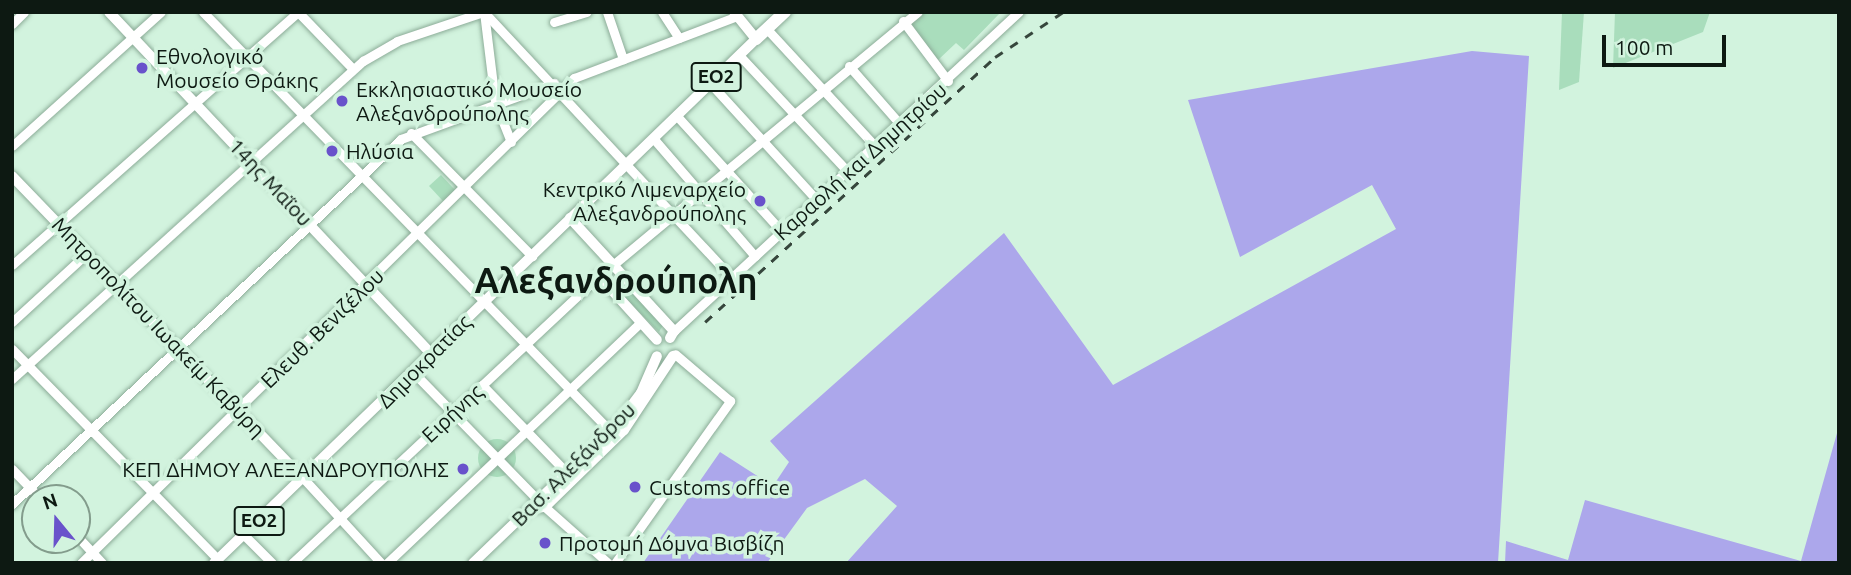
<!DOCTYPE html>
<html>
<head>
<meta charset="utf-8">
<style>
  body { margin:0 }
  #map { position:relative; width:1851px; height:575px; overflow:hidden; background:#d2f3de; font-family:Ubuntu,sans-serif }
  div>[style] { position:absolute }
  .green>* { inset:0; background:#a9ddbc }
  .round { border-radius:50% }
  .water>* { inset:0; background:#aca7eb }
  .roads { filter:drop-shadow(0 0 2px #8cac98) drop-shadow(0 0 2px #8cac98) }
  .minor>* { height:9px; margin:-4.5px; padding:0 4.5px; transform-origin:4.5px; border-radius:4.5px; background:#fff }
  .major>* { height:10px; margin:-5px; padding:0 5px; transform-origin:5px; border-radius:5px; background:#fff }
  .highway>* { height:12px; margin:-6px; padding:0 6px; transform-origin:6px; border-radius:6px; background:#fff }
  .rail>* { height:2.5px; margin-top:-1.25px; transform-origin:0; background:repeating-linear-gradient(90deg,#36463c 0 9px,transparent 0 18px) }
  .dots>* { width:19px; height:19px; translate:-50% -50%; box-sizing:border-box; border:4px solid #d2f3de; border-radius:50% }
  span { translate:-50% -50%; white-space:nowrap; text-align:center; line-height:1.15; -webkit-text-stroke:7px #d2f3de; paint-order:stroke }
  .shield-label span { padding:2px 5px; background:#d2f3de; border:2px solid; border-radius:5px; -webkit-text-stroke-width:0 }
  .shield-label { font-size:19px; color:#0d1912; font-weight:700 }
  .poi-label { font-size:21px; color:#0d1912 }
  .left { translate:0 -50%; text-align:left }
  .right { translate:-100% -50%; text-align:right }
  .street-label { font-size:21px; color:#0d1912 }
  .town-label { font-size:35px; color:#0d1912; font-weight:700 }
  .frame { position:absolute; inset:0; border:14px solid #0d1912; pointer-events:none }
  .north { position:absolute; left:21px; top:484px; width:70px; height:70px; box-sizing:border-box; background:#d2f3de; border:2px solid #839c8c; border-radius:50%; rotate:341deg; font-size:19px; font-weight:700; line-height:28px; text-align:center; color:#0d1912 }
  .north::after { content:''; display:block; margin:auto; width:24px; height:32px; background:#6952cb; clip-path:polygon(50% 0,100% 100%,50% 72%,0 100%) }
  .scale { position:absolute; left:1602px; top:35px; width:124px; height:32px; box-sizing:border-box; border:4px solid #0d1912; border-top:0; padding-left:9px; font-size:21px; line-height:24px; white-space:nowrap; color:#0d1912; -webkit-text-stroke:5px #d2f3de; paint-order:stroke }
</style>
</head>
<body>
<div id="map">
  <div class="green">
    <i style="clip-path:polygon(926px 12px,1001px 12px,964px 50px,956px 43px,938px 60px,910px 22px)"></i>
    <i style="clip-path:polygon(1562px 12px,1584px 12px,1579px 82px,1559px 90px)"></i>
    <i style="clip-path:polygon(1615px 12px,1710px 12px,1703px 32px,1613px 68px)"></i>
    <i style="clip-path:polygon(441px 175px,455px 190px,443px 201px,429px 186px)"></i>
    <i style="clip-path:polygon(618px 275px,663px 325px,659px 332px,612px 285px)"></i>
    <i class="round" style="left:478px;top:439px;width:38px;height:38px"></i>
  </div>
  <div class="water">
    <i style="clip-path:polygon(1472px 51px,1529px 56px,1498px 563px,846px 563px,897px 506px,865px 479px,807px 508px,767px 563px,643px 563px,720px 452px,773px 486px,789px 462px,770px 441px,1004px 233px,1113px 385px,1396px 229px,1372px 185px,1240px 257px,1188px 100px)"></i>
    <i style="clip-path:polygon(1839px 426px,1839px 563px,1505px 563px,1506px 541px,1568px 560px,1585px 500px,1801px 561px)"></i>
  </div>
  <div class="roads">
    <div class="minor">
      <i style="left:203px;top:12px;width:591px;rotate:45.82deg"></i>
      <i style="left:298px;top:12px;width:79px;rotate:46deg"></i>
      <i style="left:484px;top:12px;width:364px;rotate:47deg"></i>
      <i style="left:484px;top:12px;width:91px;rotate:83deg"></i>
      <i style="left:495px;top:102px;width:43px;rotate:68.2deg"></i>
      <i style="left:607px;top:12px;width:50px;rotate:71.2deg"></i>
      <i style="left:662px;top:12px;width:31px;rotate:57deg"></i>
      <i style="left:903px;top:21px;width:75px;rotate:53.1deg"></i>
      <i style="left:554px;top:22px;width:34px;rotate:-17deg"></i>
      <i style="left:12px;top:24px;width:17px;rotate:-45deg"></i>
      <i style="left:766px;top:28px;width:161px;rotate:47.3deg"></i>
      <i style="left:739px;top:55px;width:158px;rotate:47deg"></i>
      <i style="left:849px;top:66px;width:77px;rotate:48.7deg"></i>
      <i style="left:710px;top:83px;width:159px;rotate:47.6deg"></i>
      <i style="left:676px;top:115px;width:158px;rotate:47.8deg"></i>
      <i style="left:411px;top:133px;width:173px;rotate:45.5deg"></i>
      <i style="left:653px;top:138px;width:156px;rotate:49.2deg"></i>
      <i style="left:12px;top:146px;width:200px;rotate:-42deg"></i>
      <i style="left:614px;top:264px;width:395px;rotate:-39.7deg"></i>
      <i style="left:12px;top:265px;width:382px;rotate:-41.5deg"></i>
      <i style="left:12px;top:322px;width:102px;rotate:-42.6deg"></i>
      <i style="left:674px;top:331px;width:470px;rotate:-42.8deg"></i>
      <i style="left:12px;top:349px;width:294px;rotate:45.6deg"></i>
      <i style="left:413px;top:372px;width:180px;rotate:45.7deg"></i>
      <i style="left:12px;top:379px;width:474px;rotate:-42.2deg"></i>
      <i style="left:363px;top:61px;width:39px;rotate:-30deg"></i>
      <i style="left:397px;top:41px;width:91px;rotate:-18.6deg"></i>
      <i style="left:482px;top:385px;width:124px;rotate:46deg"></i>
      <i style="left:12px;top:469px;width:40px;rotate:46deg"></i>
      <i style="left:304px;top:479px;width:114px;rotate:47.5deg"></i>
      <i style="left:12px;top:504px;width:533px;rotate:-43.18deg"></i>
      <i style="left:401px;top:139px;width:163px;rotate:-20.1deg"></i>
      <i style="left:545px;top:507px;width:84px;rotate:41.6deg"></i>
      <i style="left:244px;top:535px;width:40px;rotate:45deg"></i>
      <i style="left:77px;top:536px;width:37px;rotate:47deg"></i>
      <i style="left:81px;top:563px;width:692px;rotate:-44.53deg"></i>
      <i style="left:574px;top:78px;width:174px;rotate:-20.8deg"></i>
      <i style="left:292px;top:563px;width:420px;rotate:-43.1deg"></i>
      <i style="left:387px;top:563px;width:350px;rotate:-43.5deg"></i>
      <i style="left:615px;top:563px;width:199px;rotate:-54.6deg"></i>
      <i style="left:730px;top:401px;width:72px;rotate:-139.5deg"></i>
    </div>
    <div class="major">
      <i style="left:109px;top:12px;width:470px;rotate:46.7deg"></i>
      <i style="left:12px;top:176px;width:421px;rotate:46.1deg"></i>
      <i style="left:570px;top:218px;width:154px;rotate:47.4deg"></i>
      <i style="left:674px;top:331px;width:8px;rotate:120deg"></i>
      <i style="left:614px;top:264px;width:19px;rotate:141deg"></i>
      <i style="left:599px;top:276px;width:86px;rotate:47.8deg"></i>
      <i style="left:530px;top:509px;width:15px;rotate:-8deg"></i>
      <i style="left:545px;top:507px;width:110px;rotate:-44.3deg"></i>
      <i style="left:624px;top:430px;width:89px;rotate:-56.5deg"></i>
      <i style="left:214px;top:563px;width:754px;rotate:-44.03deg"></i>
      <i style="left:756px;top:39px;width:35px;rotate:-129deg"></i>
      <i style="left:473px;top:563px;width:198px;rotate:-43.8deg"></i>
      <i style="left:616px;top:426px;width:41px;rotate:-52.9deg"></i>
      <i style="left:641px;top:393px;width:40px;rotate:-66.6deg"></i>
    </div>
    <div class="highway">
      <i style="left:756px;top:39px;width:40px;rotate:-43deg"></i>
    </div>
  </div>
  <div class="rail">
    <i style="left:705px;top:322px;width:393px;rotate:-42.4deg"></i>
    <i style="left:995px;top:57px;width:82px;rotate:-33.5deg"></i>
  </div>
  <div class="dots">
    <i style="left:142px;top:68px;background:#6952cb"></i>
    <i style="left:342px;top:101px;background:#6952cb"></i>
    <i style="left:332px;top:151px;background:#6952cb"></i>
    <i style="left:760px;top:201px;background:#6952cb"></i>
    <i style="left:463px;top:469px;background:#6952cb"></i>
    <i style="left:635px;top:487px;background:#6952cb"></i>
    <i style="left:545px;top:543px;background:#6952cb"></i>
  </div>
  <div class="shield-label">
    <span style="left:716px;top:77px">ΕΟ2</span>
    <span style="left:259px;top:521px">ΕΟ2</span>
  </div>
  <div class="poi-label">
    <span class="left" style="left:156px;top:68px">Εθνολογικό<br>Μουσείο Θράκης</span>
    <span class="left" style="left:356px;top:101px">Εκκλησιαστικό Μουσείο<br>Αλεξανδρούπολης</span>
    <span class="left" style="left:346px;top:151px">Ηλύσια</span>
    <span class="right" style="left:746px;top:201px">Κεντρικό Λιμεναρχείο<br>Αλεξανδρούπολης</span>
    <span class="right" style="left:449px;top:469px">ΚΕΠ ΔΗΜΟΥ ΑΛΕΞΑΝΔΡΟΥΠΟΛΗΣ</span>
    <span class="left" style="left:649px;top:487px">Customs office</span>
    <span class="left" style="left:559px;top:543px">Προτομή Δόμνα Βισβίζη</span>
  </div>
  <div class="street-label">
    <span style="left:860px;top:161px;rotate:-42deg">Καραολή και Δημητρίου</span>
    <span style="left:271px;top:182px;rotate:47deg">14ης Μαΐου</span>
    <span style="left:159px;top:327px;rotate:46deg">Μητροπολίτου Ιωακείμ Καβύρη</span>
    <span style="left:322px;top:328px;rotate:-44deg">Ελευθ. Βενιζέλου</span>
    <span style="left:424px;top:361px;rotate:-45deg">Δημοκρατίας</span>
    <span style="left:452px;top:413px;rotate:-43deg">Ειρήνης</span>
    <span style="left:573px;top:464px;rotate:-45deg">Βασ. Αλεξάνδρου</span>
  </div>
  <div class="town-label">
    <span style="left:616px;top:280px">Αλεξανδρούπολη</span>
  </div>
  <div class="frame"></div>
  <div class="north">N</div>
  <div class="scale">100 m</div>
</div>
</body>
</html>
